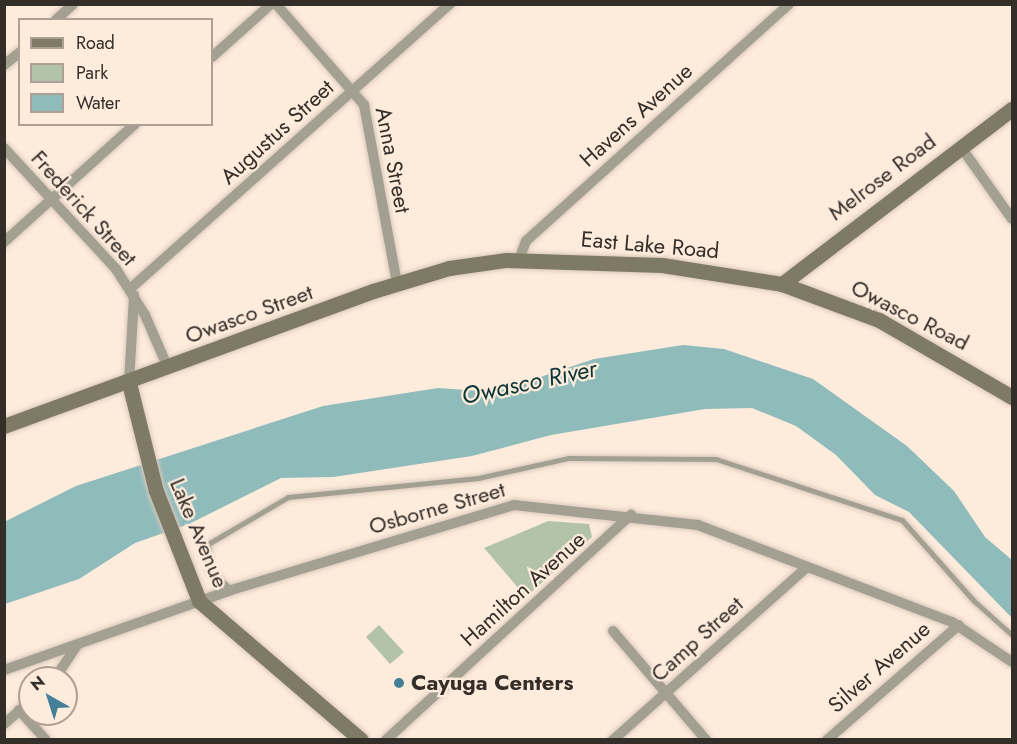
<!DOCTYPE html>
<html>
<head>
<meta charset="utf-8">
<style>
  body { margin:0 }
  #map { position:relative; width:1017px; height:744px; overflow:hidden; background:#fdebdc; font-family:Jost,sans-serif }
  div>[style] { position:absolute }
  .green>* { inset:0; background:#b3c3a9 }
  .water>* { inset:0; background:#8fbbbb }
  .roads { filter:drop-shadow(0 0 2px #d9c9bc) drop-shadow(0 0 2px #d9c9bc) }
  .lane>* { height:5px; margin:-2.5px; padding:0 2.5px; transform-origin:2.5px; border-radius:2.5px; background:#a3a092 }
  .street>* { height:10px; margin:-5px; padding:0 5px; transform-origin:5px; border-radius:5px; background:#a3a092 }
  .secondary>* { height:15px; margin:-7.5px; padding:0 7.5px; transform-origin:7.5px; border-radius:7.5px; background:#7f7a65 }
  .dots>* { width:16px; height:16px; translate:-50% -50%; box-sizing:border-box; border:3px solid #fdebdc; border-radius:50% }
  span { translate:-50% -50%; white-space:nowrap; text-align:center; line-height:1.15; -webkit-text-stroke:4.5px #fdebdc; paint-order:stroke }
  .street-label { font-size:22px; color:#342e28 }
  .poi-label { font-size:22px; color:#342e28; font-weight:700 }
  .left { translate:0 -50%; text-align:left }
  .water-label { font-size:24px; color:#0a3536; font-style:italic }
  .frame { position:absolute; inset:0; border:6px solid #342e28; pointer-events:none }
  .legend { position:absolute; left:18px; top:18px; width:195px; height:108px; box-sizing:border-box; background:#fdebdc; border:2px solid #ad9f94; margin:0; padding:8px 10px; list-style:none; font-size:18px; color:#342e28 }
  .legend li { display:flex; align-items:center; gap:12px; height:30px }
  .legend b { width:30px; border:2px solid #ad9f94 }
  .north { position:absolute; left:18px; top:666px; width:60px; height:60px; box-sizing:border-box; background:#fdebdc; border:2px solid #ad9f94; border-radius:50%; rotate:321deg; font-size:16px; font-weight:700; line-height:24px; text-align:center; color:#342e28 }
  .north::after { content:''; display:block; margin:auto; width:21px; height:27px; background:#438097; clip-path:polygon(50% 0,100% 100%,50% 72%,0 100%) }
</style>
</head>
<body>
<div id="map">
  <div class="green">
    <i style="clip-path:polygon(548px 521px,589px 524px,592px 537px,526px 597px,484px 548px)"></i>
    <i style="clip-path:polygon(379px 625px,404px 652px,390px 664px,366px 637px)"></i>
  </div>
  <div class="water">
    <i style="clip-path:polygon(683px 345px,724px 349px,813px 379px,907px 446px,954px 491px,985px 537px,1012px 560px,1012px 618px,909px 512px,875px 495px,836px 455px,796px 426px,752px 408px,705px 409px,551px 435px,472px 456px,333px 477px,281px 478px,189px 524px,135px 543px,79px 579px,5px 604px,4px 522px,76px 486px,323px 406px,438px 388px,495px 392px,594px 359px)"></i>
  </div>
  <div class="roads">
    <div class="lane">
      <i style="left:231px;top:589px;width:29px;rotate:-139deg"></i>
      <i style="left:209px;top:570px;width:26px;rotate:-92deg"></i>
      <i style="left:208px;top:544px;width:93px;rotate:-30.4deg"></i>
      <i style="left:288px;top:497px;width:191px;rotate:-5.7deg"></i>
      <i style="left:478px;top:478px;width:92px;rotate:-12.5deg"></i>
      <i style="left:568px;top:458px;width:148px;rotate:0.4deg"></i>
      <i style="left:716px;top:459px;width:196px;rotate:18.2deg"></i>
      <i style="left:902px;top:520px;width:108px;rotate:48.4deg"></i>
      <i style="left:974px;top:601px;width:51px;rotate:41.8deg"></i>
    </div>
    <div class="street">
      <i style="left:276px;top:4px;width:134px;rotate:48.9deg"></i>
      <i style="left:364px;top:105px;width:181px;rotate:79.5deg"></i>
      <i style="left:56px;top:20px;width:23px;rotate:-43deg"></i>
      <i style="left:212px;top:57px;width:79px;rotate:-41.9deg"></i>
      <i style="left:4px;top:65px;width:21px;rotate:-39deg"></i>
      <i style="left:961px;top:147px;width:88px;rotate:54.7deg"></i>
      <i style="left:4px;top:148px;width:165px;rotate:47.2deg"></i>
      <i style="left:116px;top:269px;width:54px;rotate:57.8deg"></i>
      <i style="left:145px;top:315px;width:58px;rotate:66.5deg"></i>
      <i style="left:4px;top:242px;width:176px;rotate:-42deg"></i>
      <i style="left:519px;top:260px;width:20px;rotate:-70deg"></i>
      <i style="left:526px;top:241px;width:354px;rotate:-42deg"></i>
      <i style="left:130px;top:289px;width:429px;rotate:-41.7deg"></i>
      <i style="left:129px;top:383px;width:88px;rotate:-86.7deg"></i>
      <i style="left:613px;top:631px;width:143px;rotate:49.5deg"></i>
      <i style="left:4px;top:670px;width:241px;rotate:-19.4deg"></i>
      <i style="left:231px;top:590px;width:295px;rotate:-16.7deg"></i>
      <i style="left:514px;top:505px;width:185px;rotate:6.2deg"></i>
      <i style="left:698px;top:525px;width:272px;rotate:20.9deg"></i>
      <i style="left:952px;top:622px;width:72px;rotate:33.7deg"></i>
      <i style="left:55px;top:678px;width:41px;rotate:-55.9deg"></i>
      <i style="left:19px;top:710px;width:40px;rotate:48deg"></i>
      <i style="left:4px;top:724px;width:35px;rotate:-41deg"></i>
      <i style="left:386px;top:740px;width:333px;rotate:-42.6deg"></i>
      <i style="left:613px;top:740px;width:260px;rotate:-41.7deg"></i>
      <i style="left:827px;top:740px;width:175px;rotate:-41.1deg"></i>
    </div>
    <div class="secondary">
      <i style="left:782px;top:284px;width:289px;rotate:-37.3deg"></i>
      <i style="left:129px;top:383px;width:111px;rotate:76deg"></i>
      <i style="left:156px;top:491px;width:118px;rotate:68.6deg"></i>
      <i style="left:199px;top:601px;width:213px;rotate:40.6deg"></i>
      <i style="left:4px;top:426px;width:393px;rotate:-20.1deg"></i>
      <i style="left:373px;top:291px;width:79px;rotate:-16.8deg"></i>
      <i style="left:449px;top:268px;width:58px;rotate:-8deg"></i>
      <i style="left:506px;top:260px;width:156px;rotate:1.8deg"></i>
      <i style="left:662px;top:265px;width:121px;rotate:9deg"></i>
      <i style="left:782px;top:284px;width:103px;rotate:20.4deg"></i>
      <i style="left:879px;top:320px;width:154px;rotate:30.1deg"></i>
    </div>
  </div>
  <div class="dots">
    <i style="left:399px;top:683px;background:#438097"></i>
  </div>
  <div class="street-label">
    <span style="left:636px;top:115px;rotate:-42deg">Havens Avenue</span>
    <span style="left:277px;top:132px;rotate:-42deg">Augustus Street</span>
    <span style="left:393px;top:160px;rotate:79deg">Anna Street</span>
    <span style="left:882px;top:177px;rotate:-37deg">Melrose Road</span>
    <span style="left:84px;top:208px;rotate:48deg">Frederick Street</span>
    <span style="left:650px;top:245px;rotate:5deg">East Lake Road</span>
    <span style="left:249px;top:314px;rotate:-20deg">Owasco Street</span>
    <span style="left:910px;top:315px;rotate:27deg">Owasco Road</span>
    <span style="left:437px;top:508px;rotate:-16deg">Osborne Street</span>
    <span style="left:199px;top:533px;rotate:67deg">Lake Avenue</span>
    <span style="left:523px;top:589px;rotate:-42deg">Hamilton Avenue</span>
    <span style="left:697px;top:639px;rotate:-42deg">Camp Street</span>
    <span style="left:879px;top:667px;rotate:-41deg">Silver Avenue</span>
  </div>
  <div class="poi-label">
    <span class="left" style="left:411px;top:683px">Cayuga Centers</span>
  </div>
  <div class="water-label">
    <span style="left:529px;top:382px;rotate:-12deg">Owasco River</span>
  </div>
  <div class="frame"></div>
  <ul class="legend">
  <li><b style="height:8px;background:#7f7a65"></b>Road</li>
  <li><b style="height:16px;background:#b3c3a9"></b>Park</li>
  <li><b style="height:16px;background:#8fbbbb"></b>Water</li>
  </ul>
  <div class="north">N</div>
</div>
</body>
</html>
